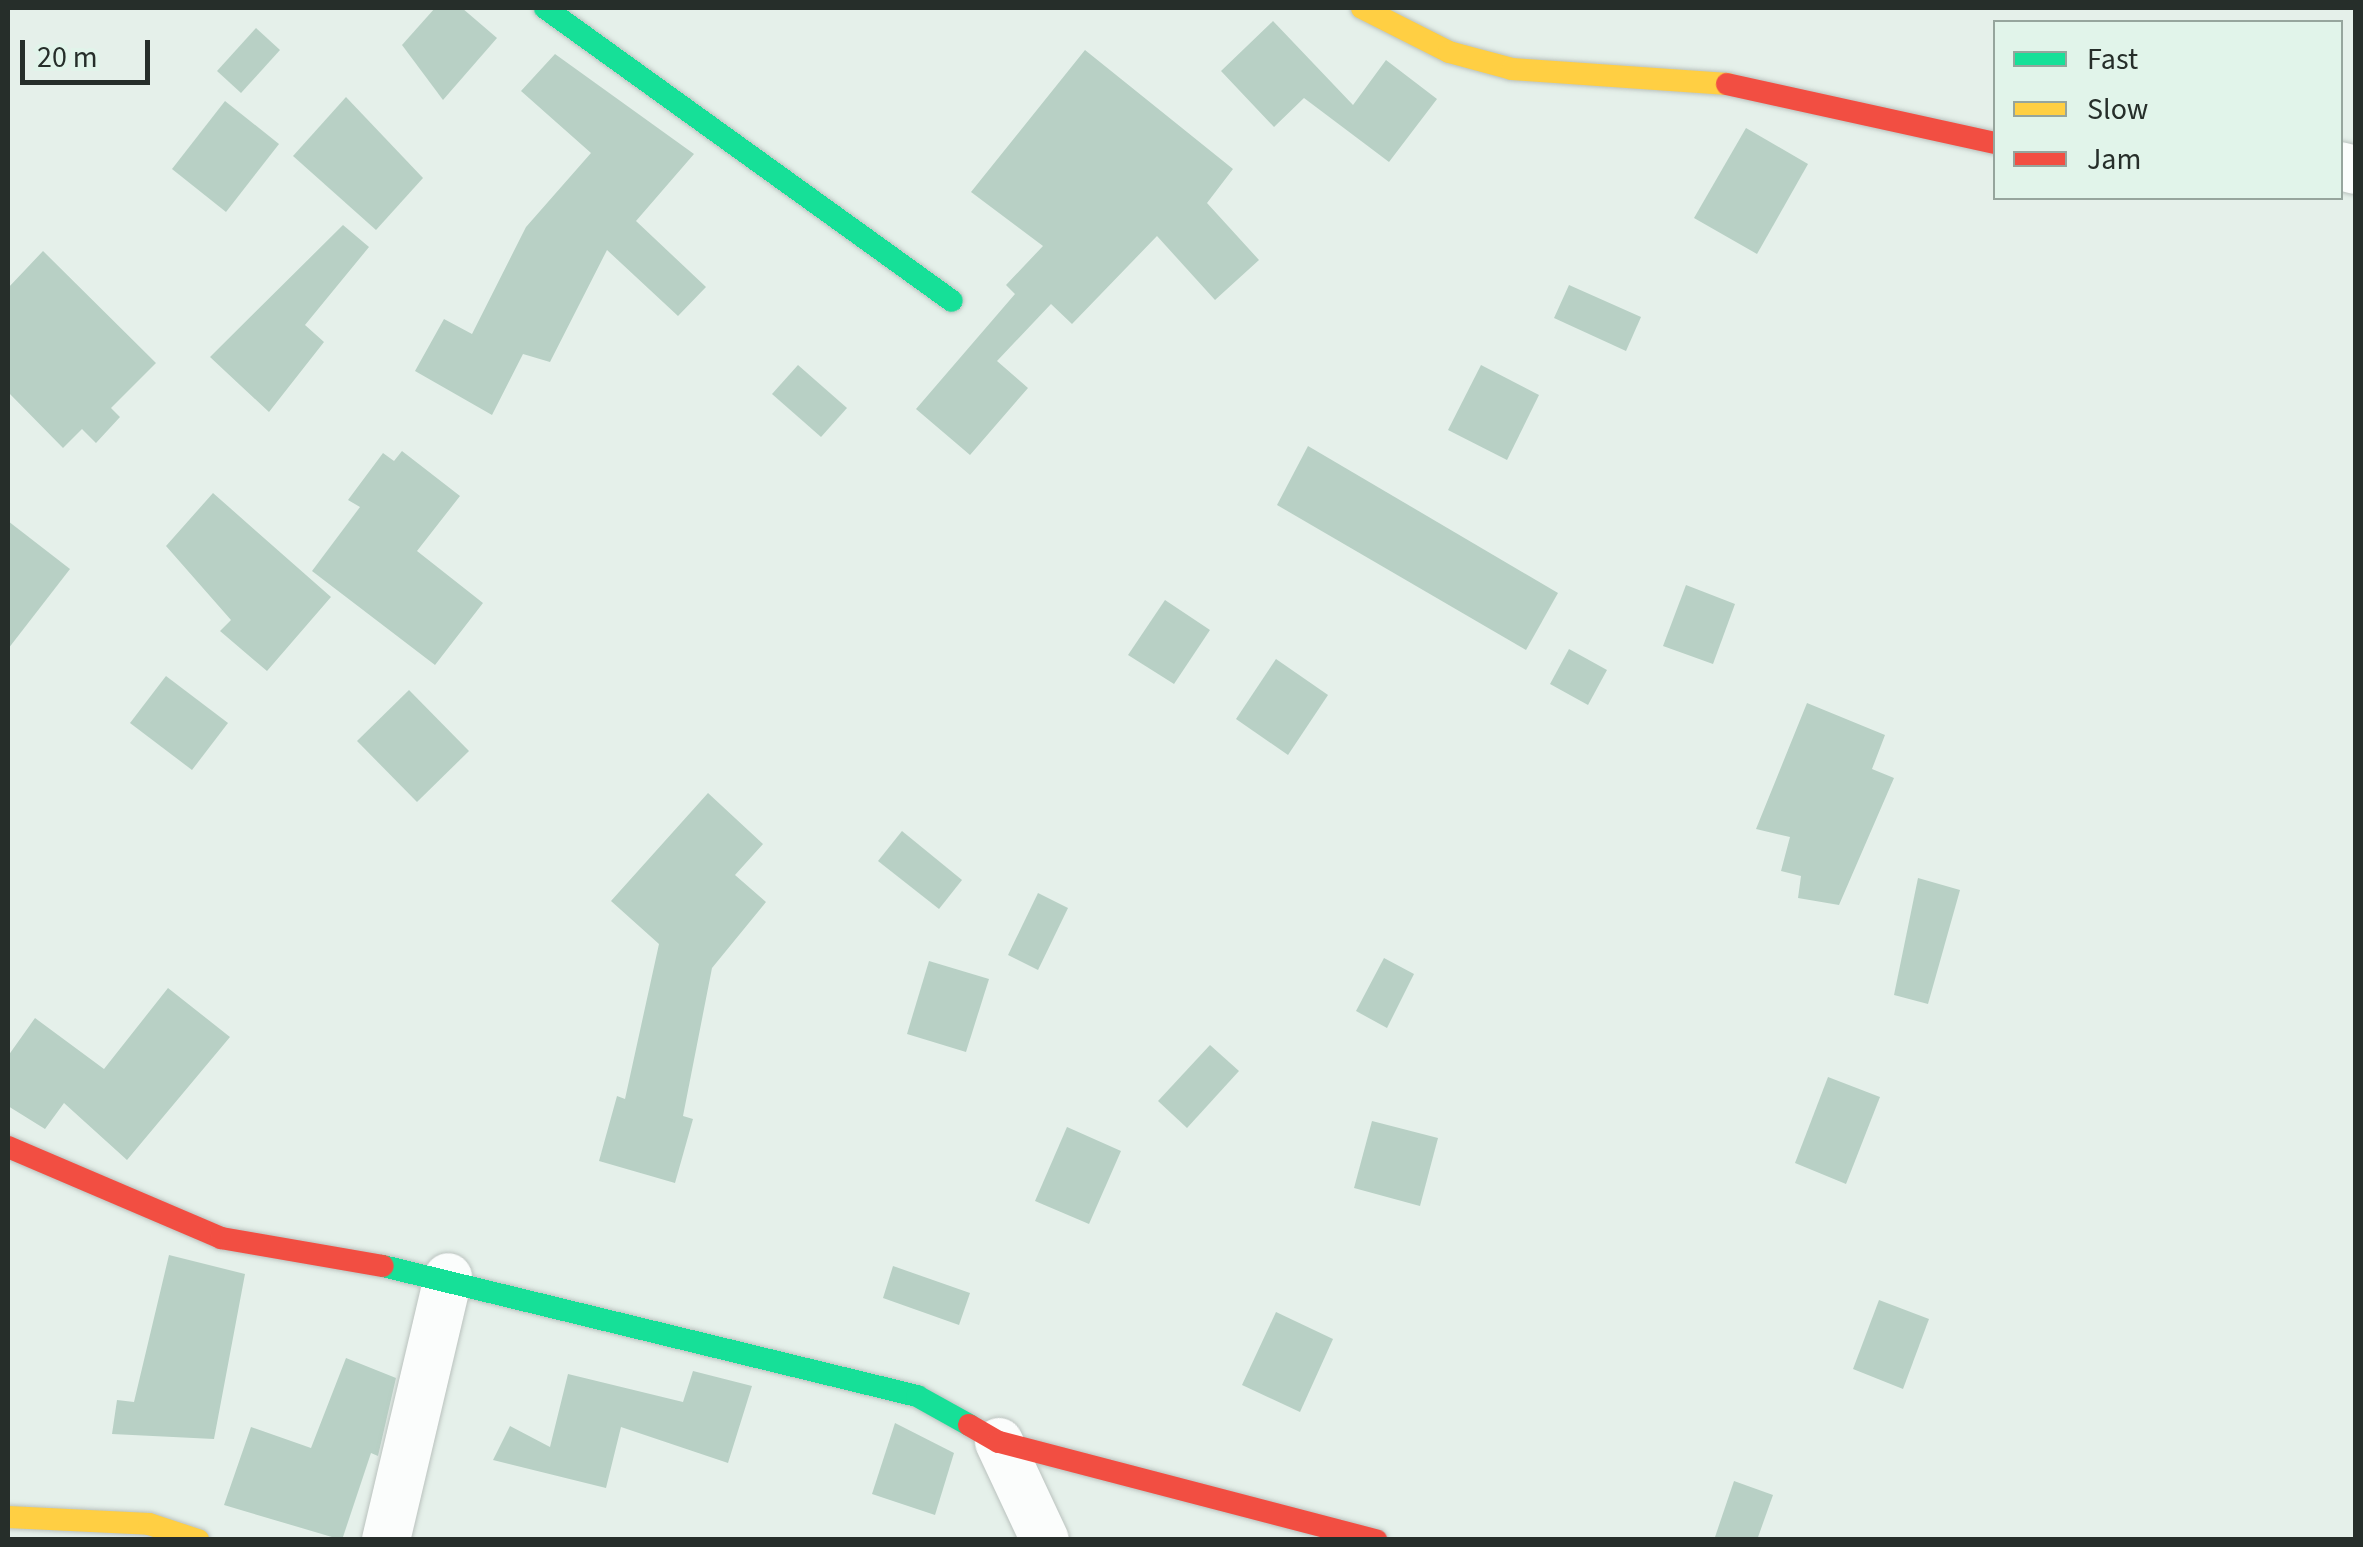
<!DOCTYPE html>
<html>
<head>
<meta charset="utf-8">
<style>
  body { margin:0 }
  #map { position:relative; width:2363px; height:1547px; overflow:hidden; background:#e5f0ea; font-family:"Source Sans 3",sans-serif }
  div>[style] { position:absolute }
  .building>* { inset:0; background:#b8d0c5 }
  .roads { filter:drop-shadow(0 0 2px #bac2be) drop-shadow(0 0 2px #bac2be) }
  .street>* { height:48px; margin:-24px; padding:0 24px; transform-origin:24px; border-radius:24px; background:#fbfdfc }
  .fast>* { height:22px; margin:-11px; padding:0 11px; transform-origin:11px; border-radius:11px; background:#16e098 }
  .slow>* { height:22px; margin:-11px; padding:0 11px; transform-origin:11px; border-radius:11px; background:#ffcf43 }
  .jam>* { height:22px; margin:-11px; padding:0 11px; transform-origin:11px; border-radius:11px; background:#f24e42 }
  span { translate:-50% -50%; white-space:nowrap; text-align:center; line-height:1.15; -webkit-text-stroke:9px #e1f4ea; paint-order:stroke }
  .frame { position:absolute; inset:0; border:10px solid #262e2a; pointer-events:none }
  .legend { position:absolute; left:1993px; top:20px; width:350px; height:180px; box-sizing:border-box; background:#e1f4ea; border:2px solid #96a59d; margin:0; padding:12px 18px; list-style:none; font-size:30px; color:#262e2a }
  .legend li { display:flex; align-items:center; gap:20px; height:50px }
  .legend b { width:50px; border:2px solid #96a59d }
  .scale { position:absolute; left:20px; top:40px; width:130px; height:45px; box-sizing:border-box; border:5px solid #262e2a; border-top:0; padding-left:12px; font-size:30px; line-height:35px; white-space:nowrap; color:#262e2a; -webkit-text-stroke:8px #e1f4ea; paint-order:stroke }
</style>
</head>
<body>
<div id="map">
  <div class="building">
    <i style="clip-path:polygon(435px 8px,462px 8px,497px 38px,443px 100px,402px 45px)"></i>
    <i style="clip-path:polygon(1273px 21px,1353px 105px,1386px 60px,1437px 99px,1389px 162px,1304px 98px,1274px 127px,1221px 71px)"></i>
    <i style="clip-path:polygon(256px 28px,280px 50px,241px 93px,217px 71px)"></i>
    <i style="clip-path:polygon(1085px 50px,1233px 169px,1207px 203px,1259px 260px,1215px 300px,1157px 236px,1072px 324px,1051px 304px,997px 361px,1028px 388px,970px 455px,916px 409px,1015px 294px,1006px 285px,1043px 246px,971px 192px)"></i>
    <i style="clip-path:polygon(555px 54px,694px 154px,636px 221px,706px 287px,678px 316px,607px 250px,550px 362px,523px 354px,492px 415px,415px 371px,444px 319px,472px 334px,526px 227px,591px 153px,521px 91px)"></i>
    <i style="clip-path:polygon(346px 97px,423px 178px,376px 230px,293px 156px)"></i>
    <i style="clip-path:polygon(225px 101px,279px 144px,226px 212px,172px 169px)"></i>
    <i style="clip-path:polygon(1746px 128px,1808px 164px,1757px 254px,1694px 218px)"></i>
    <i style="clip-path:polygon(343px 225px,369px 247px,305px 325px,324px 342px,269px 412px,210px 357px)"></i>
    <i style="clip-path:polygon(43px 251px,156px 363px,111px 408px,120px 417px,96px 443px,82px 429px,63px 448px,8px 392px,8px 288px)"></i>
    <i style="clip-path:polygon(1569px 285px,1641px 317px,1626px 351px,1554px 318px)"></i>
    <i style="clip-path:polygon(798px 365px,847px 408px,821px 437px,772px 394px)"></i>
    <i style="clip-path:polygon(1481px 365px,1539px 395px,1507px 460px,1448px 430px)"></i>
    <i style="clip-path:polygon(1308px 446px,1558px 593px,1526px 650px,1277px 505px)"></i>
    <i style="clip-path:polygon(402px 451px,460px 496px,417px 551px,483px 603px,435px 665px,312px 571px,360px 507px,348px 500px,383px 453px,394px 461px)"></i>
    <i style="clip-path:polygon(213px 493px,331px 597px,267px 671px,220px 631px,231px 620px,166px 546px)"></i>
    <i style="clip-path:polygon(8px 521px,70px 569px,8px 649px)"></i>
    <i style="clip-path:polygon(1686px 585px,1735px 604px,1713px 664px,1663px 646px)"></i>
    <i style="clip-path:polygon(1165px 600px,1210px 630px,1174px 684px,1128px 655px)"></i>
    <i style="clip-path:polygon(1569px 649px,1607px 670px,1588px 705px,1550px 684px)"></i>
    <i style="clip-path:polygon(1276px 659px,1328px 695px,1288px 755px,1236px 719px)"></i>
    <i style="clip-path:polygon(166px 676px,228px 723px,192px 770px,130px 723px)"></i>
    <i style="clip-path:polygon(409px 690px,469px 751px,417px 802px,357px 741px)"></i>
    <i style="clip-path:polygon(1807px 703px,1885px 735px,1872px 769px,1894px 778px,1839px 905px,1798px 898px,1801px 876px,1781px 871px,1790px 837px,1756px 829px)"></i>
    <i style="clip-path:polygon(708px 793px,763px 844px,735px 875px,766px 902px,712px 968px,683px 1116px,693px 1119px,675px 1183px,599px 1161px,617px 1096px,625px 1099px,659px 944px,611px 901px)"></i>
    <i style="clip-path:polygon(902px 831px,962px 880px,939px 909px,878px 861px)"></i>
    <i style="clip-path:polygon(1918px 878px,1960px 890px,1928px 1004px,1894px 995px)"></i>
    <i style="clip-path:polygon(1038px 893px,1068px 908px,1038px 970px,1008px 955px)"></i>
    <i style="clip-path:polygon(1384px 958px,1414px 974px,1387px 1028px,1356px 1011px)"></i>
    <i style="clip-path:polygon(929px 961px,989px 979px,966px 1052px,907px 1034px)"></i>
    <i style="clip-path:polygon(168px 988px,230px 1037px,127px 1160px,64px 1103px,45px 1129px,8px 1106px,8px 1056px,35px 1018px,104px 1069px)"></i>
    <i style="clip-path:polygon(1210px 1045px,1239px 1071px,1187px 1128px,1158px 1101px)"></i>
    <i style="clip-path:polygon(1828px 1077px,1880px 1097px,1846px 1184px,1795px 1163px)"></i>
    <i style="clip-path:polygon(1372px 1121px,1438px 1138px,1420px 1206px,1354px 1188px)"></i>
    <i style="clip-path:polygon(1067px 1127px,1121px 1151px,1089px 1224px,1035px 1201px)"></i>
    <i style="clip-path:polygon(169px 1255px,245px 1274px,214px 1439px,112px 1434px,117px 1400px,134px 1402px)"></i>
    <i style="clip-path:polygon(893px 1266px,970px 1293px,959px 1325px,883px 1298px)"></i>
    <i style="clip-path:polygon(1879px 1300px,1929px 1319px,1903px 1389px,1853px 1369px)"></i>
    <i style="clip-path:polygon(1276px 1312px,1333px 1339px,1300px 1412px,1242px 1385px)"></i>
    <i style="clip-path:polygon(346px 1358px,396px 1378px,378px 1456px,371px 1453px,342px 1540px,224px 1505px,251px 1427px,311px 1448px)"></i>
    <i style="clip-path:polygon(693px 1371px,752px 1386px,728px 1463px,621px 1427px,606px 1488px,493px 1460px,510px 1426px,550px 1447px,568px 1374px,683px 1402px)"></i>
    <i style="clip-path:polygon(895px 1423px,954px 1453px,935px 1515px,872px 1494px)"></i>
    <i style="clip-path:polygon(1734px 1481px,1773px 1495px,1757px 1540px,1714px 1540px)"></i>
  </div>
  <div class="roads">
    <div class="street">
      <i style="left:2340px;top:166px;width:16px;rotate:14deg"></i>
      <i style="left:999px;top:1442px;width:108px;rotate:64.9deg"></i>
      <i style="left:386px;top:1540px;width:270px;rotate:-76.7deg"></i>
    </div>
    <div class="fast">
      <i style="left:545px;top:8px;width:501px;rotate:35.75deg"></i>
      <i style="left:383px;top:1266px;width:550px;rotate:13.68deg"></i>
      <i style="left:917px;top:1396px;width:60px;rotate:29.1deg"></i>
    </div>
    <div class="slow">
      <i style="left:1362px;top:8px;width:97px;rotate:26.8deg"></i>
      <i style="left:1449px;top:52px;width:65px;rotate:15.1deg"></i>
      <i style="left:1512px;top:69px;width:216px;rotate:4deg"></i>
      <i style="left:8px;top:1517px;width:141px;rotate:2.8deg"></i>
      <i style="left:149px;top:1524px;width:52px;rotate:18.1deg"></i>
    </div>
    <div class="jam">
      <i style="left:1727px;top:84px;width:275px;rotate:12.4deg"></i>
      <i style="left:8px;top:1147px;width:232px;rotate:23.1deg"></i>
      <i style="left:221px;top:1238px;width:164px;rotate:9.8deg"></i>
      <i style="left:969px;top:1425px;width:34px;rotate:30deg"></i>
      <i style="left:999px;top:1442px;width:390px;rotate:14.6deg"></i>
    </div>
  </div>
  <div class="frame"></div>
  <ul class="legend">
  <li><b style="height:12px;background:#16e098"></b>Fast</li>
  <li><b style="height:12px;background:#ffcf43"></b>Slow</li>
  <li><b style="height:12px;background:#f24e42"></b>Jam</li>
  </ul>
  <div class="scale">20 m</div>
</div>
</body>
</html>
